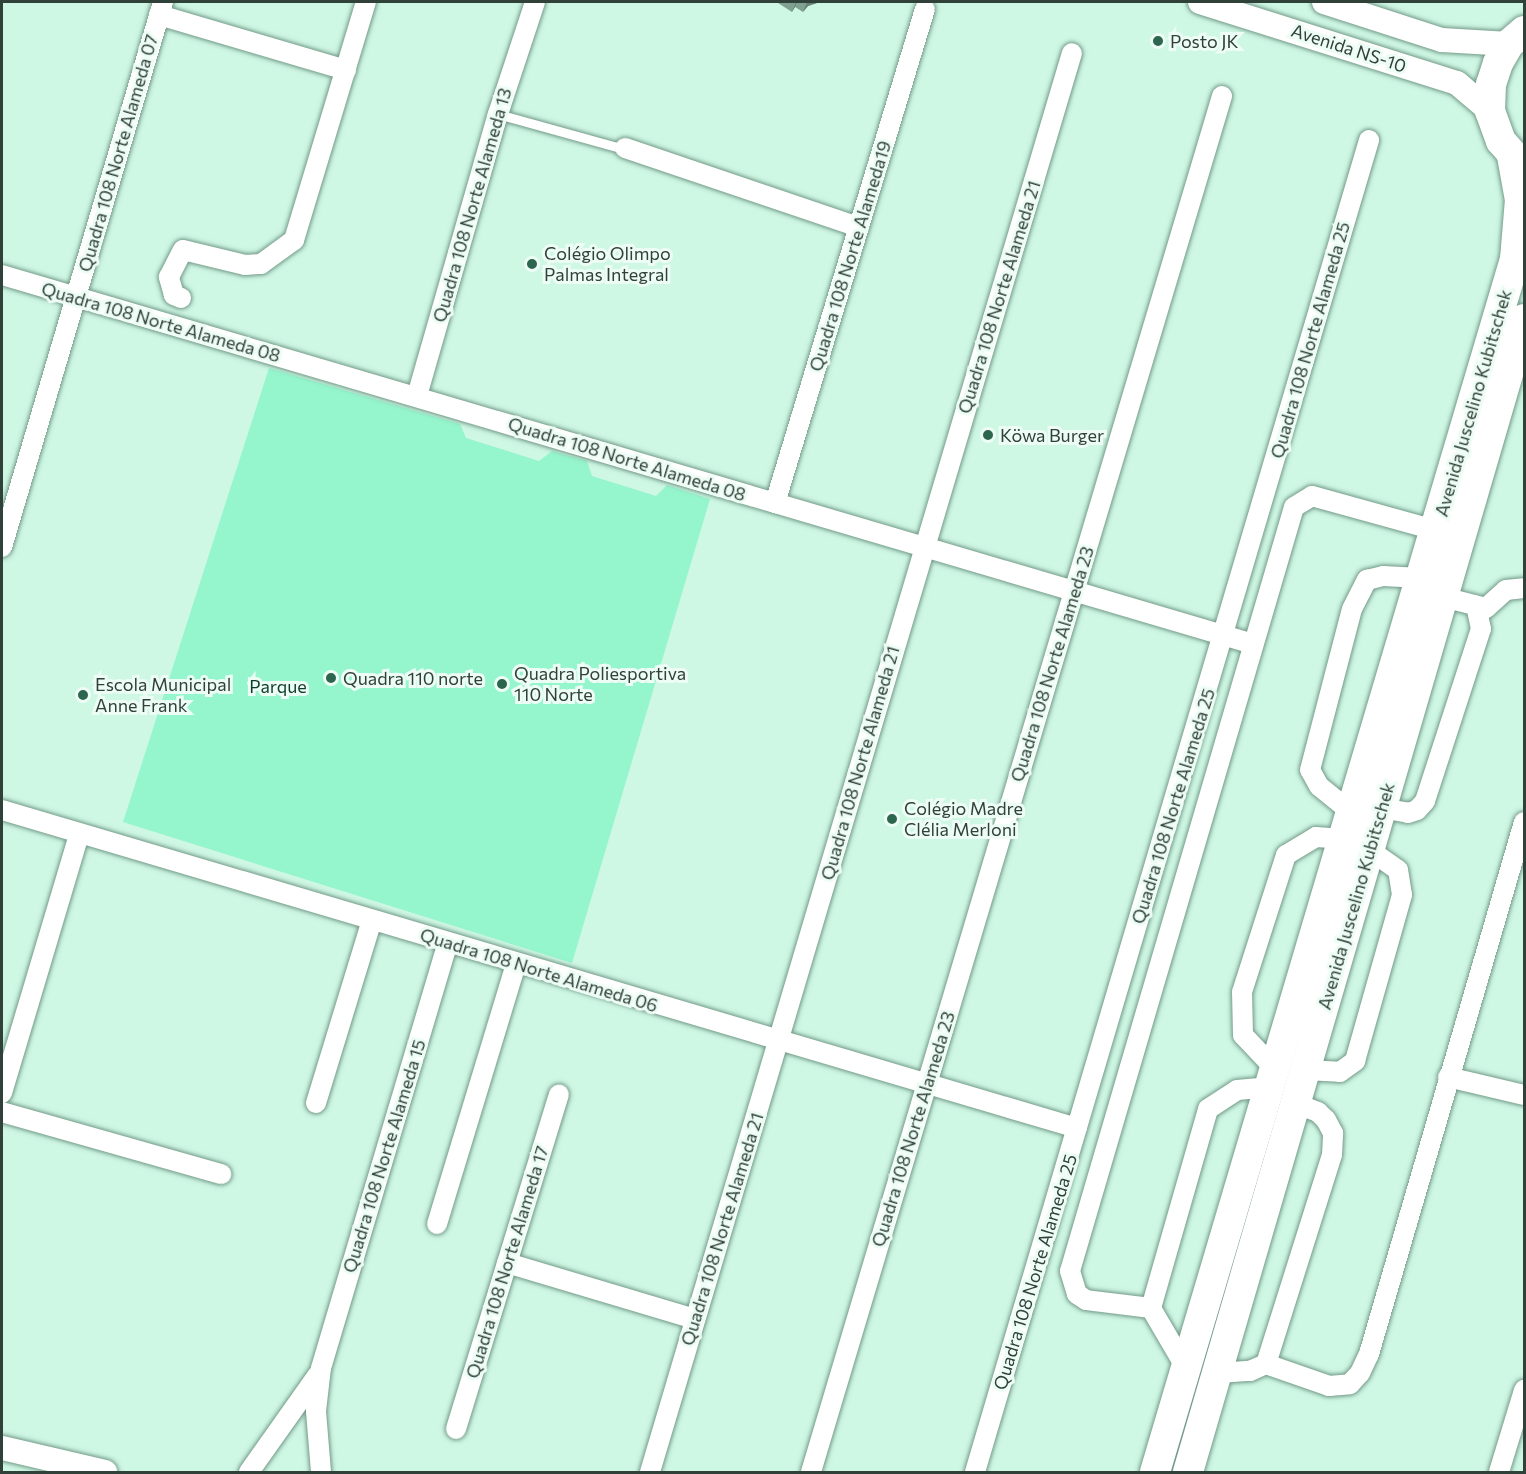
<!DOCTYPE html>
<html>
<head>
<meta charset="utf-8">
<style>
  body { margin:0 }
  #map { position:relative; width:1526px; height:1474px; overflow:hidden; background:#cef7e4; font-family:Commissioner,sans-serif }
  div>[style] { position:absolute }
  .green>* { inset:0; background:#95f5cd }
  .roads { filter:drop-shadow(0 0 2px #739a88) drop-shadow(0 0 2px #739a88) }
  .service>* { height:9px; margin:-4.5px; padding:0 4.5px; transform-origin:4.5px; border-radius:4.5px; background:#fff }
  .minor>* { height:20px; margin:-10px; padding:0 10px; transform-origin:10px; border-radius:10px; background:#fff }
  .tertiary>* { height:24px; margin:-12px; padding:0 12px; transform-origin:12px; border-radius:12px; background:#fff }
  .primary>* { height:30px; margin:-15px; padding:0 15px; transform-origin:15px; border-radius:15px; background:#fff }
  .wall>* { inset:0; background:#7fa191 }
  .shaded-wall>* { inset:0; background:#688376 }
  .dots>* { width:16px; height:16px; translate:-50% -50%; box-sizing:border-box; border:3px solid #edfdf6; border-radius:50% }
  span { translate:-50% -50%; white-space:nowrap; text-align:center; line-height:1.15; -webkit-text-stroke:6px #edfdf6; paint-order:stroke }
  .poi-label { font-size:18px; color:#304139 }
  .left { translate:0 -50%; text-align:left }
  .street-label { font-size:18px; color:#304139 }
  .park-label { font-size:18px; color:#0e3c2c }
  .frame { position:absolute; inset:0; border:3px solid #304139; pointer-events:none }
</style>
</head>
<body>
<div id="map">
  <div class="green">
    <i style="clip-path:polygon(269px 368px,460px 424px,466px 438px,539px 461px,552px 451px,587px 461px,592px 476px,656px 496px,667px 485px,710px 499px,572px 963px,123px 822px)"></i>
  </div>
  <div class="roads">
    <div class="service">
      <i style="left:498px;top:114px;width:123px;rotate:15.5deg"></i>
    </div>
    <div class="minor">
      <i style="left:159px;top:15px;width:195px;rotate:16.4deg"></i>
      <i style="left:625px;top:148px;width:247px;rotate:18.7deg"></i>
      <i style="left:2px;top:275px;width:1304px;rotate:16.43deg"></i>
      <i style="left:181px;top:298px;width:8px;rotate:-157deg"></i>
      <i style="left:174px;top:295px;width:19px;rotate:-106deg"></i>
      <i style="left:169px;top:277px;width:30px;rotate:-63deg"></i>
      <i style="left:183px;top:250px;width:64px;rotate:13.6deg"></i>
      <i style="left:245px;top:265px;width:16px;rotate:-4deg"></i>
      <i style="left:261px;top:264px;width:41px;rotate:-36deg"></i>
      <i style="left:294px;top:240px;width:249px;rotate:-73.2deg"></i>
      <i style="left:417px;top:396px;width:293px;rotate:-74deg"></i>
      <i style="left:498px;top:114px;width:118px;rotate:-71.7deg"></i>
      <i style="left:775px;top:503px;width:516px;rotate:-73.11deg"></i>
      <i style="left:2px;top:547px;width:568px;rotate:-73.54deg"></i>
      <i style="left:1443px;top:597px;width:44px;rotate:14.3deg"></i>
      <i style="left:1486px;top:608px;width:27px;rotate:-42deg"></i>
      <i style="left:1506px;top:590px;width:18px;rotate:-6deg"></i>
      <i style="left:1381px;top:808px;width:27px;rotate:10deg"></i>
      <i style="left:1408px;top:813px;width:9px;rotate:-18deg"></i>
      <i style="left:1417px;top:810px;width:12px;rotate:-48deg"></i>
      <i style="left:1425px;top:801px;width:181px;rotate:-72deg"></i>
      <i style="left:1481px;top:629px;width:24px;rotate:-102deg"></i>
      <i style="left:2px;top:810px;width:1121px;rotate:16.48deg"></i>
      <i style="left:1351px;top:812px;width:41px;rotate:-140.9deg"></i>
      <i style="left:1319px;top:786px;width:18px;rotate:-119deg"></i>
      <i style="left:1310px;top:770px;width:166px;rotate:-75.4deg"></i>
      <i style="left:1352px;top:609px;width:33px;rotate:-63deg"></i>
      <i style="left:1367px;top:580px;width:16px;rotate:-14deg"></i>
      <i style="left:1383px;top:576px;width:38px;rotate:3deg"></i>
      <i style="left:1276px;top:1070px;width:48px;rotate:-133.3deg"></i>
      <i style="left:1243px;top:1035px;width:43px;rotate:-91.3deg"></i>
      <i style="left:1242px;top:992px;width:144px;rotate:-72.2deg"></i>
      <i style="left:1286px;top:855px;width:35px;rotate:-31deg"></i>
      <i style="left:1316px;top:837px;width:27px;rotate:4deg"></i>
      <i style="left:1305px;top:1070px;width:35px;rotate:3deg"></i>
      <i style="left:1340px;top:1072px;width:19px;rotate:-36deg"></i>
      <i style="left:1355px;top:1061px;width:173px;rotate:-74.2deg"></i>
      <i style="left:1402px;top:895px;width:25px;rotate:-99deg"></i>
      <i style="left:1398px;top:870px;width:35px;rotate:-145deg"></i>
      <i style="left:1448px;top:1077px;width:78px;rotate:13.3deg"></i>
      <i style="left:2px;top:1093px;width:270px;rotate:-73.4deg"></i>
      <i style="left:316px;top:1103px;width:191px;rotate:-73deg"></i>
      <i style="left:2px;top:1112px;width:228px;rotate:15.8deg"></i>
      <i style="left:437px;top:1224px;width:272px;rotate:-73.1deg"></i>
      <i style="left:507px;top:1263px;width:196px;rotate:16.6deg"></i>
      <i style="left:1151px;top:1308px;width:65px;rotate:-173deg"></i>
      <i style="left:1086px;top:1300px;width:11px;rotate:-146deg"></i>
      <i style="left:1077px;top:1294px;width:24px;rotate:-107deg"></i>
      <i style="left:1070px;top:1271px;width:796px;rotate:-73.66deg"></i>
      <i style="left:1294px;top:507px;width:21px;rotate:-31deg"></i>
      <i style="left:1312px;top:496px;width:128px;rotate:15.5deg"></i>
      <i style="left:1266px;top:1364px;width:219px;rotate:-72.5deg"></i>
      <i style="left:1332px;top:1155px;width:22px;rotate:-87deg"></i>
      <i style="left:1333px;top:1133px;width:15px;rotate:-118deg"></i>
      <i style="left:1326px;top:1120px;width:11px;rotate:-135deg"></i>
      <i style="left:1318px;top:1112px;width:25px;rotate:-159deg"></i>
      <i style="left:1186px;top:1368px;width:69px;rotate:-120.3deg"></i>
      <i style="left:1151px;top:1308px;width:207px;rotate:-74deg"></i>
      <i style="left:1208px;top:1109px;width:35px;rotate:-33deg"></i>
      <i style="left:1237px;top:1090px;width:34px;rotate:-5deg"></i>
      <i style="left:1218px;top:1373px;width:32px;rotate:-4deg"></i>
      <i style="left:1250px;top:1371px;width:17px;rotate:-24deg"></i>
      <i style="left:1266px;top:1364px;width:67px;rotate:19.2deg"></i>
      <i style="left:1329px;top:1386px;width:21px;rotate:-5deg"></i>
      <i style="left:1350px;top:1384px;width:15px;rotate:-48deg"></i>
      <i style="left:1360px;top:1373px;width:21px;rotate:-65deg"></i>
      <i style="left:1369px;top:1354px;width:554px;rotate:-73.76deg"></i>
      <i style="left:456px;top:1429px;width:350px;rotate:-72.9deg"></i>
      <i style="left:249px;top:1472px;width:118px;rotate:-54.7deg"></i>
      <i style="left:321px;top:1472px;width:61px;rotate:-94.7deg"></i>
      <i style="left:316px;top:1411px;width:43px;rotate:-83.4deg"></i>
      <i style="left:321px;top:1368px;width:444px;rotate:-73.4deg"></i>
      <i style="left:650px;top:1472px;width:1480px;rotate:-73.44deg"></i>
      <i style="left:811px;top:1472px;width:1436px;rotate:-73.37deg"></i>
      <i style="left:975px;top:1472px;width:1389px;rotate:-73.52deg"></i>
      <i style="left:1499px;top:1472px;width:86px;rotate:-73deg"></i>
    </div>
    <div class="tertiary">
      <i style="left:1200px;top:2px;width:269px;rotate:17.5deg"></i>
      <i style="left:1457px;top:83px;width:43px;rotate:40.3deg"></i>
      <i style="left:1324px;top:2px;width:124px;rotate:17.9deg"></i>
      <i style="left:1442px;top:40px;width:67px;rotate:3.4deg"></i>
      <i style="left:2px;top:1448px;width:106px;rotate:13.1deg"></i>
    </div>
    <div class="primary">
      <i style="left:1524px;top:31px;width:20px;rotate:139deg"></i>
      <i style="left:1509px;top:44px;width:22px;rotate:120deg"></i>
      <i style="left:1498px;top:63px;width:22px;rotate:108deg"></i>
      <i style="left:1491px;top:84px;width:27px;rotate:92deg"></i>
      <i style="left:1490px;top:111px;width:32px;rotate:70deg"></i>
      <i style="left:1501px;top:141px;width:35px;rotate:49deg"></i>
      <i style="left:1155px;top:1472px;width:1265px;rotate:-73.47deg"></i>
      <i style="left:1515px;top:259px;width:59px;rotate:-85.2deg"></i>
      <i style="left:1520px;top:200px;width:45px;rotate:-100.3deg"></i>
      <i style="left:1188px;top:1472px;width:1201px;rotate:-73.75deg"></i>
    </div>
  </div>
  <div class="wall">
    <i style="clip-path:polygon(767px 2px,820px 2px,808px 6px,803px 12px,795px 7px,792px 12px,778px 3px)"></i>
  </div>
  <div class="shaded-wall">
    <i style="clip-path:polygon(796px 2px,797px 2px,795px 7px,792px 12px)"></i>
    <i style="clip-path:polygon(807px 2px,820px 2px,808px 6px,803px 12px)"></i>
  </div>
  <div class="dots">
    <i style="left:1158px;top:41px;background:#2c664f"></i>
    <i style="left:532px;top:264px;background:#2c664f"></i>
    <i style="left:988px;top:435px;background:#2c664f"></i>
    <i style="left:331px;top:678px;background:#2c664f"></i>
    <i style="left:502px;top:684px;background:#2c664f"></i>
    <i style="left:83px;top:695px;background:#2c664f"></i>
    <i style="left:892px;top:819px;background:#2c664f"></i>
  </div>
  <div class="poi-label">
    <span class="left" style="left:1170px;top:41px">Posto JK</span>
    <span class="left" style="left:544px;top:264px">Colégio Olimpo<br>Palmas Integral</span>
    <span class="left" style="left:1000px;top:435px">Köwa Burger</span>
    <span class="left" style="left:514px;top:684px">Quadra Poliesportiva<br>110 Norte</span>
    <span class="left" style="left:343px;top:678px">Quadra 110 norte</span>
    <span class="left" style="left:95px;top:695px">Escola Municipal<br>Anne Frank</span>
    <span class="left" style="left:904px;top:819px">Colégio Madre<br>Clélia Merloni</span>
  </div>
  <div class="street-label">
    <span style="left:1349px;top:48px;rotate:18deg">Avenida NS-10</span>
    <span style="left:118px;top:153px;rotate:-74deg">Quadra 108 Norte Alameda 07</span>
    <span style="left:472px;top:205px;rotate:-74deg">Quadra 108 Norte Alameda 13</span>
    <span style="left:850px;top:256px;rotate:-73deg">Quadra 108 Norte Alameda19</span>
    <span style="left:999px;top:297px;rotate:-73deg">Quadra 108 Norte Alameda 21</span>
    <span style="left:161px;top:322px;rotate:16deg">Quadra 108 Norte Alameda 08</span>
    <span style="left:1310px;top:340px;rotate:-74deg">Quadra 108 Norte Alameda 25</span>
    <span style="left:1473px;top:403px;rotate:-74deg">Avenida Juscelino Kubitschek</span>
    <span style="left:627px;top:459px;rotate:17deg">Quadra 108 Norte Alameda 08</span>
    <span style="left:1052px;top:664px;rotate:-73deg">Quadra 108 Norte Alameda 23</span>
    <span style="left:860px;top:763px;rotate:-74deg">Quadra 108 Norte Alameda 21</span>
    <span style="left:1173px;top:806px;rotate:-73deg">Quadra 108 Norte Alameda 25</span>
    <span style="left:1356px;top:896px;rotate:-74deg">Avenida Juscelino Kubitschek</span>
    <span style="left:539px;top:970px;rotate:17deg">Quadra 108 Norte Alameda 06</span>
    <span style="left:913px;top:1129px;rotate:-73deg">Quadra 108 Norte Alameda 23</span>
    <span style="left:384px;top:1156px;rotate:-73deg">Quadra 108 Norte Alameda 15</span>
    <span style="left:722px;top:1229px;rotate:-73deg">Quadra 108 Norte Alameda 21</span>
    <span style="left:507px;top:1262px;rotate:-73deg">Quadra 108 Norte Alameda 17</span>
    <span style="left:1035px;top:1272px;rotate:-73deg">Quadra 108 Norte Alameda 25</span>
  </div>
  <div class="park-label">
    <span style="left:278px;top:686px">Parque</span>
  </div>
  <div class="frame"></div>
</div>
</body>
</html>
